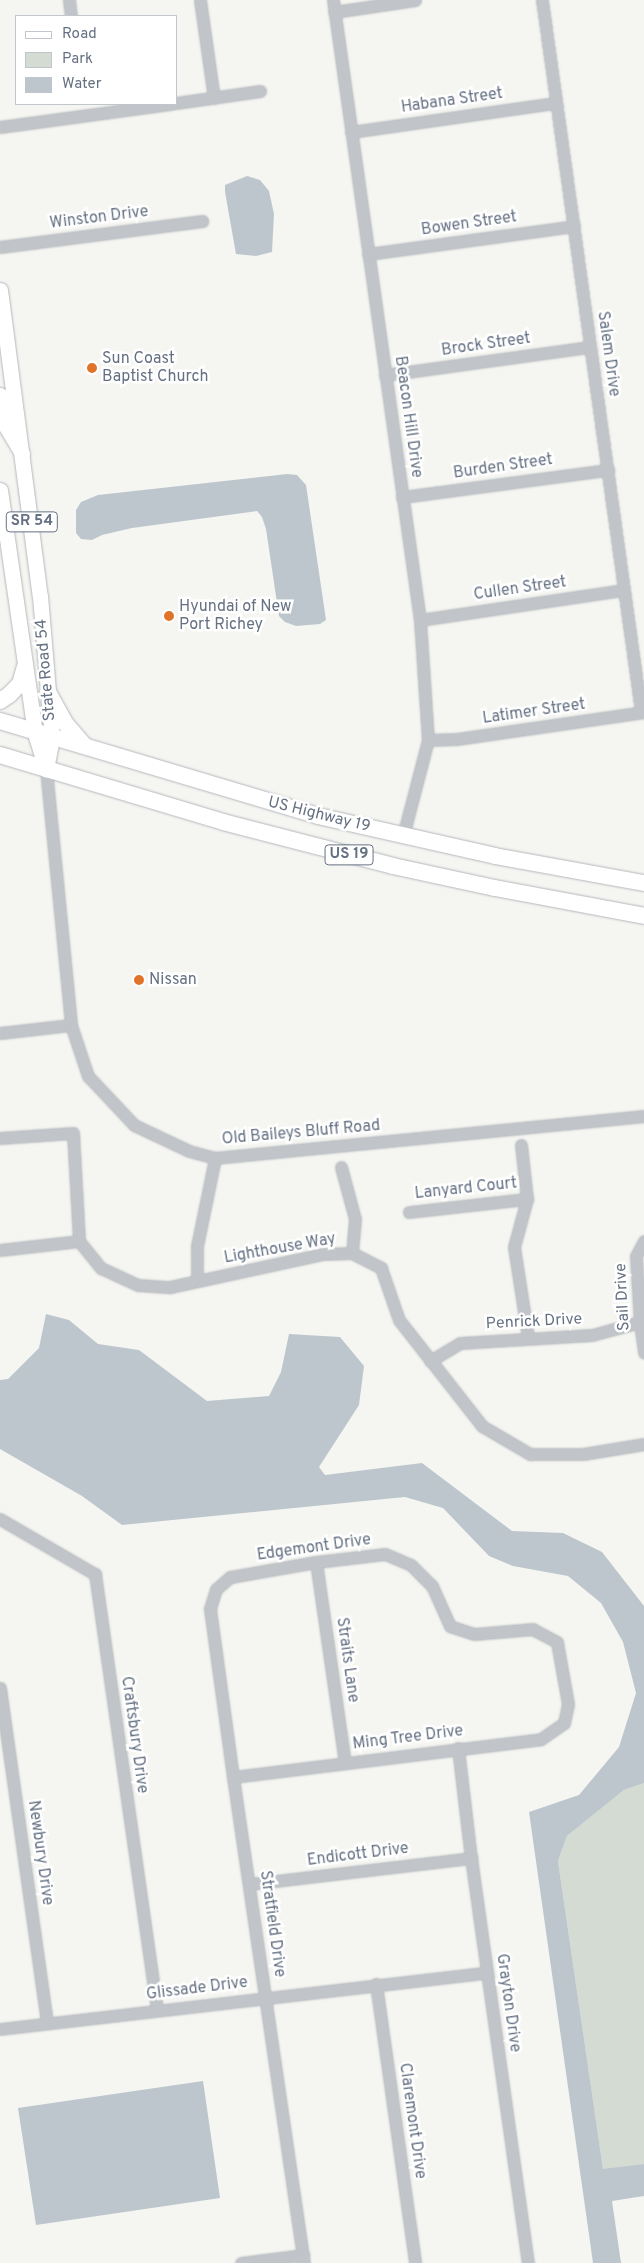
<!DOCTYPE html>
<html>
<head>
<meta charset="utf-8">
<style>
  body { margin:0 }
  #map { position:relative; width:644px; height:2263px; overflow:hidden; background:#f5f6f2; font-family:Overpass,sans-serif }
  div>[style] { position:absolute }
  .green>* { inset:0; background:#d4dbd2 }
  .water>* { inset:0; background:#bdc6cd }
  .roads { filter:drop-shadow(0 0 1px #b4b7bc) drop-shadow(0 0 1px #b4b7bc) }
  .minor>* { height:11px; margin:-5.5px; padding:0 5.5px; transform-origin:5.5px; border-radius:5.5px; background:#c1c4c8 }
  .major>* { height:15px; margin:-7.5px; padding:0 7.5px; transform-origin:7.5px; border-radius:7.5px; background:#fff }
  .highway>* { height:16px; margin:-8px; padding:0 8px; transform-origin:8px; border-radius:8px; background:#fff }
  .dots>* { width:14px; height:14px; translate:-50% -50%; box-sizing:border-box; border:2px solid #fff; border-radius:50% }
  span { translate:-50% -50%; white-space:nowrap; text-align:center; line-height:1.15; -webkit-text-stroke:5px #fff; paint-order:stroke }
  .shield-label span { padding:1px 4px; background:#fff; border:1px solid; border-radius:4px; -webkit-text-stroke-width:0 }
  .shield-label { font-size:15px; color:#657183; font-weight:700 }
  .street-label { font-size:16px; color:#657183 }
  .poi-label { font-size:16px; color:#657183 }
  .left { translate:0 -50%; text-align:left }
  .legend { position:absolute; left:15px; top:15px; width:162px; height:90px; box-sizing:border-box; background:#fff; border:1px solid #c1c6cd; margin:0; padding:6px 9px; list-style:none; font-size:15px; color:#657183 }
  .legend li { display:flex; align-items:center; gap:10px; height:25px }
  .legend b { width:25px; border:1px solid #c1c6cd }
</style>
</head>
<body>
<div id="map">
  <div class="green">
    <i style="clip-path:polygon(644px 1783px,644px 2164px,603px 2170px,558px 1861px,567px 1836px,624px 1790px)"></i>
  </div>
  <div class="water">
    <i style="clip-path:polygon(247px 176px,260px 180px,269px 191px,274px 214px,272px 252px,256px 256px,236px 254px,225px 192px,225px 185px)"></i>
    <i style="clip-path:polygon(287px 474px,297px 475px,306px 485px,325px 613px,326px 620px,320px 624px,296px 626px,285px 622px,279px 616px,266px 529px,262px 517px,257px 511px,132px 528px,102px 535px,92px 540px,81px 539px,76px 533px,76px 510px,81px 502px,98px 495px)"></i>
    <i style="clip-path:polygon(46px 1314px,69px 1320px,98px 1344px,139px 1350px,207px 1401px,269px 1396px,281px 1372px,289px 1334px,340px 1337px,364px 1366px,359px 1405px,319px 1467px,325px 1475px,422px 1463px,512px 1531px,563px 1533px,602px 1552px,644px 1606px,644px 1783px,624px 1790px,567px 1836px,558px 1861px,603px 2169px,644px 2164px,644px 2196px,612px 2201px,621px 2263px,593px 2263px,529px 1812px,579px 1795px,619px 1747px,636px 1693px,623px 1642px,601px 1603px,568px 1576px,513px 1566px,489px 1556px,443px 1508px,405px 1497px,122px 1525px,82px 1496px,0 1449px,0 1380px,8px 1379px,39px 1348px)"></i>
    <i style="clip-path:polygon(203px 2081px,220px 2198px,36px 2225px,18px 2108px)"></i>
  </div>
  <div class="roads">
    <div class="minor">
      <i style="left:69px;top:0;width:16px;rotate:83deg"></i>
      <i style="left:200px;top:0;width:99px;rotate:81.9deg"></i>
      <i style="left:333px;top:0;width:626px;rotate:82.01deg"></i>
      <i style="left:420px;top:620px;width:120px;rotate:86.2deg"></i>
      <i style="left:428px;top:740px;width:99px;rotate:104.6deg"></i>
      <i style="left:542px;top:0;width:719px;rotate:82.08deg"></i>
      <i style="left:334px;top:12px;width:82px;rotate:-8.4deg"></i>
      <i style="left:176px;top:103px;width:85px;rotate:-8.1deg"></i>
      <i style="left:0;top:127px;width:173px;rotate:-7.7deg"></i>
      <i style="left:351px;top:132px;width:207px;rotate:-8.1deg"></i>
      <i style="left:0;top:247px;width:204px;rotate:-7.3deg"></i>
      <i style="left:368px;top:254px;width:208px;rotate:-7.7deg"></i>
      <i style="left:385px;top:375px;width:207px;rotate:-7.8deg"></i>
      <i style="left:402px;top:497px;width:208px;rotate:-7.5deg"></i>
      <i style="left:420px;top:620px;width:206px;rotate:-8.4deg"></i>
      <i style="left:428px;top:740px;width:29px;rotate:-2deg"></i>
      <i style="left:457px;top:739px;width:189px;rotate:-8.2deg"></i>
      <i style="left:46px;top:769px;width:257px;rotate:84.4deg"></i>
      <i style="left:71px;top:1025px;width:54px;rotate:71.6deg"></i>
      <i style="left:88px;top:1076px;width:67px;rotate:46.8deg"></i>
      <i style="left:134px;top:1125px;width:61px;rotate:25.3deg"></i>
      <i style="left:189px;top:1151px;width:27px;rotate:15deg"></i>
      <i style="left:215px;top:1158px;width:431px;rotate:-5.6deg"></i>
      <i style="left:0;top:1033px;width:71px;rotate:-6.4deg"></i>
      <i style="left:0;top:1138px;width:73px;rotate:-3.9deg"></i>
      <i style="left:73px;top:1133px;width:108px;rotate:86.8deg"></i>
      <i style="left:79px;top:1241px;width:35px;rotate:51deg"></i>
      <i style="left:101px;top:1268px;width:41px;rotate:24.7deg"></i>
      <i style="left:138px;top:1285px;width:32px;rotate:4deg"></i>
      <i style="left:170px;top:1287px;width:157px;rotate:-12.2deg"></i>
      <i style="left:323px;top:1254px;width:29px;rotate:-2deg"></i>
      <i style="left:352px;top:1253px;width:33px;rotate:27deg"></i>
      <i style="left:381px;top:1268px;width:55px;rotate:70.9deg"></i>
      <i style="left:399px;top:1320px;width:135px;rotate:51.9deg"></i>
      <i style="left:482px;top:1426px;width:56px;rotate:30.3deg"></i>
      <i style="left:530px;top:1454px;width:53px"></i>
      <i style="left:583px;top:1454px;width:62px;rotate:-9.3deg"></i>
      <i style="left:521px;top:1145px;width:54px;rotate:83.7deg"></i>
      <i style="left:527px;top:1199px;width:50px;rotate:105.2deg"></i>
      <i style="left:514px;top:1247px;width:91px;rotate:81.2deg"></i>
      <i style="left:341px;top:1167px;width:54px;rotate:74.9deg"></i>
      <i style="left:355px;top:1219px;width:34px;rotate:95deg"></i>
      <i style="left:409px;top:1212px;width:119px;rotate:-6.3deg"></i>
      <i style="left:644px;top:1241px;width:17px;rotate:118deg"></i>
      <i style="left:636px;top:1256px;width:67px;rotate:86.6deg"></i>
      <i style="left:640px;top:1323px;width:30px;rotate:82deg"></i>
      <i style="left:0;top:1250px;width:80px;rotate:-6.5deg"></i>
      <i style="left:197px;top:1281px;width:35px;rotate:-90deg"></i>
      <i style="left:197px;top:1246px;width:90px;rotate:-78.4deg"></i>
      <i style="left:430px;top:1361px;width:35px;rotate:-31deg"></i>
      <i style="left:460px;top:1343px;width:132px;rotate:-3.5deg"></i>
      <i style="left:592px;top:1335px;width:54px;rotate:-15.1deg"></i>
      <i style="left:0;top:1519px;width:110px;rotate:30.1deg"></i>
      <i style="left:95px;top:1574px;width:440px;rotate:81.9deg"></i>
      <i style="left:316px;top:1562px;width:203px;rotate:81.8deg"></i>
      <i style="left:0;top:1688px;width:338px;rotate:82deg"></i>
      <i style="left:458px;top:1748px;width:111px;rotate:83.3deg"></i>
      <i style="left:471px;top:1858px;width:409px;rotate:82deg"></i>
      <i style="left:233px;top:1777px;width:310px;rotate:-7deg"></i>
      <i style="left:541px;top:1739px;width:28px;rotate:-35deg"></i>
      <i style="left:564px;top:1723px;width:19px;rotate:-78deg"></i>
      <i style="left:568px;top:1704px;width:63px;rotate:-100.1deg"></i>
      <i style="left:557px;top:1642px;width:27px;rotate:-152deg"></i>
      <i style="left:533px;top:1629px;width:59px;rotate:175.2deg"></i>
      <i style="left:474px;top:1634px;width:25px;rotate:-162deg"></i>
      <i style="left:450px;top:1626px;width:44px;rotate:-114.2deg"></i>
      <i style="left:432px;top:1586px;width:30px;rotate:-135deg"></i>
      <i style="left:411px;top:1565px;width:28px;rotate:-157deg"></i>
      <i style="left:385px;top:1554px;width:69px;rotate:173.4deg"></i>
      <i style="left:316px;top:1562px;width:87px;rotate:170.1deg"></i>
      <i style="left:230px;top:1577px;width:18px;rotate:139deg"></i>
      <i style="left:216px;top:1589px;width:21px;rotate:107deg"></i>
      <i style="left:210px;top:1609px;width:170px;rotate:82.2deg"></i>
      <i style="left:233px;top:1777px;width:491px;rotate:81.7deg"></i>
      <i style="left:250px;top:1884px;width:223px;rotate:-6.7deg"></i>
      <i style="left:376px;top:1984px;width:282px;rotate:82deg"></i>
      <i style="left:0;top:2029px;width:490px;rotate:-6.6deg"></i>
      <i style="left:241px;top:2263px;width:63px;rotate:-7.4deg"></i>
    </div>
    <div class="major">
      <i style="left:0;top:290px;width:309px;rotate:82.6deg"></i>
      <i style="left:40px;top:596px;width:143px;rotate:85.2deg"></i>
      <i style="left:52px;top:738px;width:32px;rotate:101deg"></i>
      <i style="left:0;top:395px;width:30px;rotate:81deg"></i>
      <i style="left:5px;top:425px;width:33px;rotate:59deg"></i>
      <i style="left:0;top:490px;width:246px;rotate:81.8deg"></i>
      <i style="left:35px;top:733px;width:34px;rotate:73deg"></i>
    </div>
    <div class="highway">
      <i style="left:48px;top:692px;width:35px;rotate:61deg"></i>
      <i style="left:65px;top:723px;width:30px;rotate:49deg"></i>
      <i style="left:0;top:701px;width:11px;rotate:-34deg"></i>
      <i style="left:9px;top:695px;width:16px;rotate:-45deg"></i>
      <i style="left:20px;top:684px;width:18px;rotate:-74deg"></i>
      <i style="left:0;top:721px;width:332px;rotate:16.6deg"></i>
      <i style="left:318px;top:816px;width:181px;rotate:12.7deg"></i>
      <i style="left:495px;top:856px;width:151px;rotate:10.3deg"></i>
      <i style="left:0;top:755px;width:233px;rotate:16.7deg"></i>
      <i style="left:223px;top:822px;width:176px;rotate:14.5deg"></i>
      <i style="left:393px;top:866px;width:104px;rotate:12.2deg"></i>
      <i style="left:495px;top:888px;width:152px;rotate:10.6deg"></i>
    </div>
  </div>
  <div class="dots">
    <i style="left:92px;top:368px;background:#e07329"></i>
    <i style="left:169px;top:616px;background:#e07329"></i>
    <i style="left:139px;top:980px;background:#e07329"></i>
  </div>
  <div class="shield-label">
    <span style="left:32px;top:522px">SR 54</span>
    <span style="left:349px;top:855px">US 19</span>
  </div>
  <div class="street-label">
    <span style="left:452px;top:101px;rotate:-8deg">Habana Street</span>
    <span style="left:99px;top:218px;rotate:-7deg">Winston Drive</span>
    <span style="left:469px;top:224px;rotate:-8deg">Bowen Street</span>
    <span style="left:486px;top:345px;rotate:-8deg">Brock Street</span>
    <span style="left:608px;top:354px;rotate:82deg">Salem Drive</span>
    <span style="left:408px;top:417px;rotate:82deg">Beacon Hill Drive</span>
    <span style="left:503px;top:467px;rotate:-8deg">Burden Street</span>
    <span style="left:520px;top:589px;rotate:-8deg">Cullen Street</span>
    <span style="left:46px;top:670px;rotate:-95deg">State Road 54</span>
    <span style="left:534px;top:712px;rotate:-8deg">Latimer Street</span>
    <span style="left:319px;top:815px;rotate:14deg">US Highway 19</span>
    <span style="left:301px;top:1133px;rotate:-5deg">Old Baileys Bluff Road</span>
    <span style="left:466px;top:1189px;rotate:-6deg">Lanyard Court</span>
    <span style="left:280px;top:1249px;rotate:-10deg">Lighthouse Way</span>
    <span style="left:623px;top:1297px;rotate:-93deg">Sail Drive</span>
    <span style="left:534px;top:1322px;rotate:-3deg">Penrick Drive</span>
    <span style="left:314px;top:1548px;rotate:-8deg">Edgemont Drive</span>
    <span style="left:347px;top:1660px;rotate:82deg">Straits Lane</span>
    <span style="left:134px;top:1735px;rotate:82deg">Craftsbury Drive</span>
    <span style="left:408px;top:1738px;rotate:-7deg">Ming Tree Drive</span>
    <span style="left:40px;top:1853px;rotate:82deg">Newbury Drive</span>
    <span style="left:358px;top:1855px;rotate:-7deg">Endicott Drive</span>
    <span style="left:272px;top:1924px;rotate:82deg">Stratfield Drive</span>
    <span style="left:197px;top:1989px;rotate:-7deg">Glissade Drive</span>
    <span style="left:508px;top:2003px;rotate:82deg">Grayton Drive</span>
    <span style="left:412px;top:2121px;rotate:82deg">Claremont Drive</span>
  </div>
  <div class="poi-label">
    <span class="left" style="left:102px;top:368px">Sun Coast<br>Baptist Church</span>
    <span class="left" style="left:179px;top:616px">Hyundai of New<br>Port Richey</span>
    <span class="left" style="left:149px;top:980px">Nissan</span>
  </div>
  <ul class="legend">
  <li><b style="height:6px;background:#fff"></b>Road</li>
  <li><b style="height:14px;background:#d4dbd2"></b>Park</li>
  <li><b style="height:14px;background:#bdc6cd"></b>Water</li>
  </ul>
</div>
</body>
</html>
